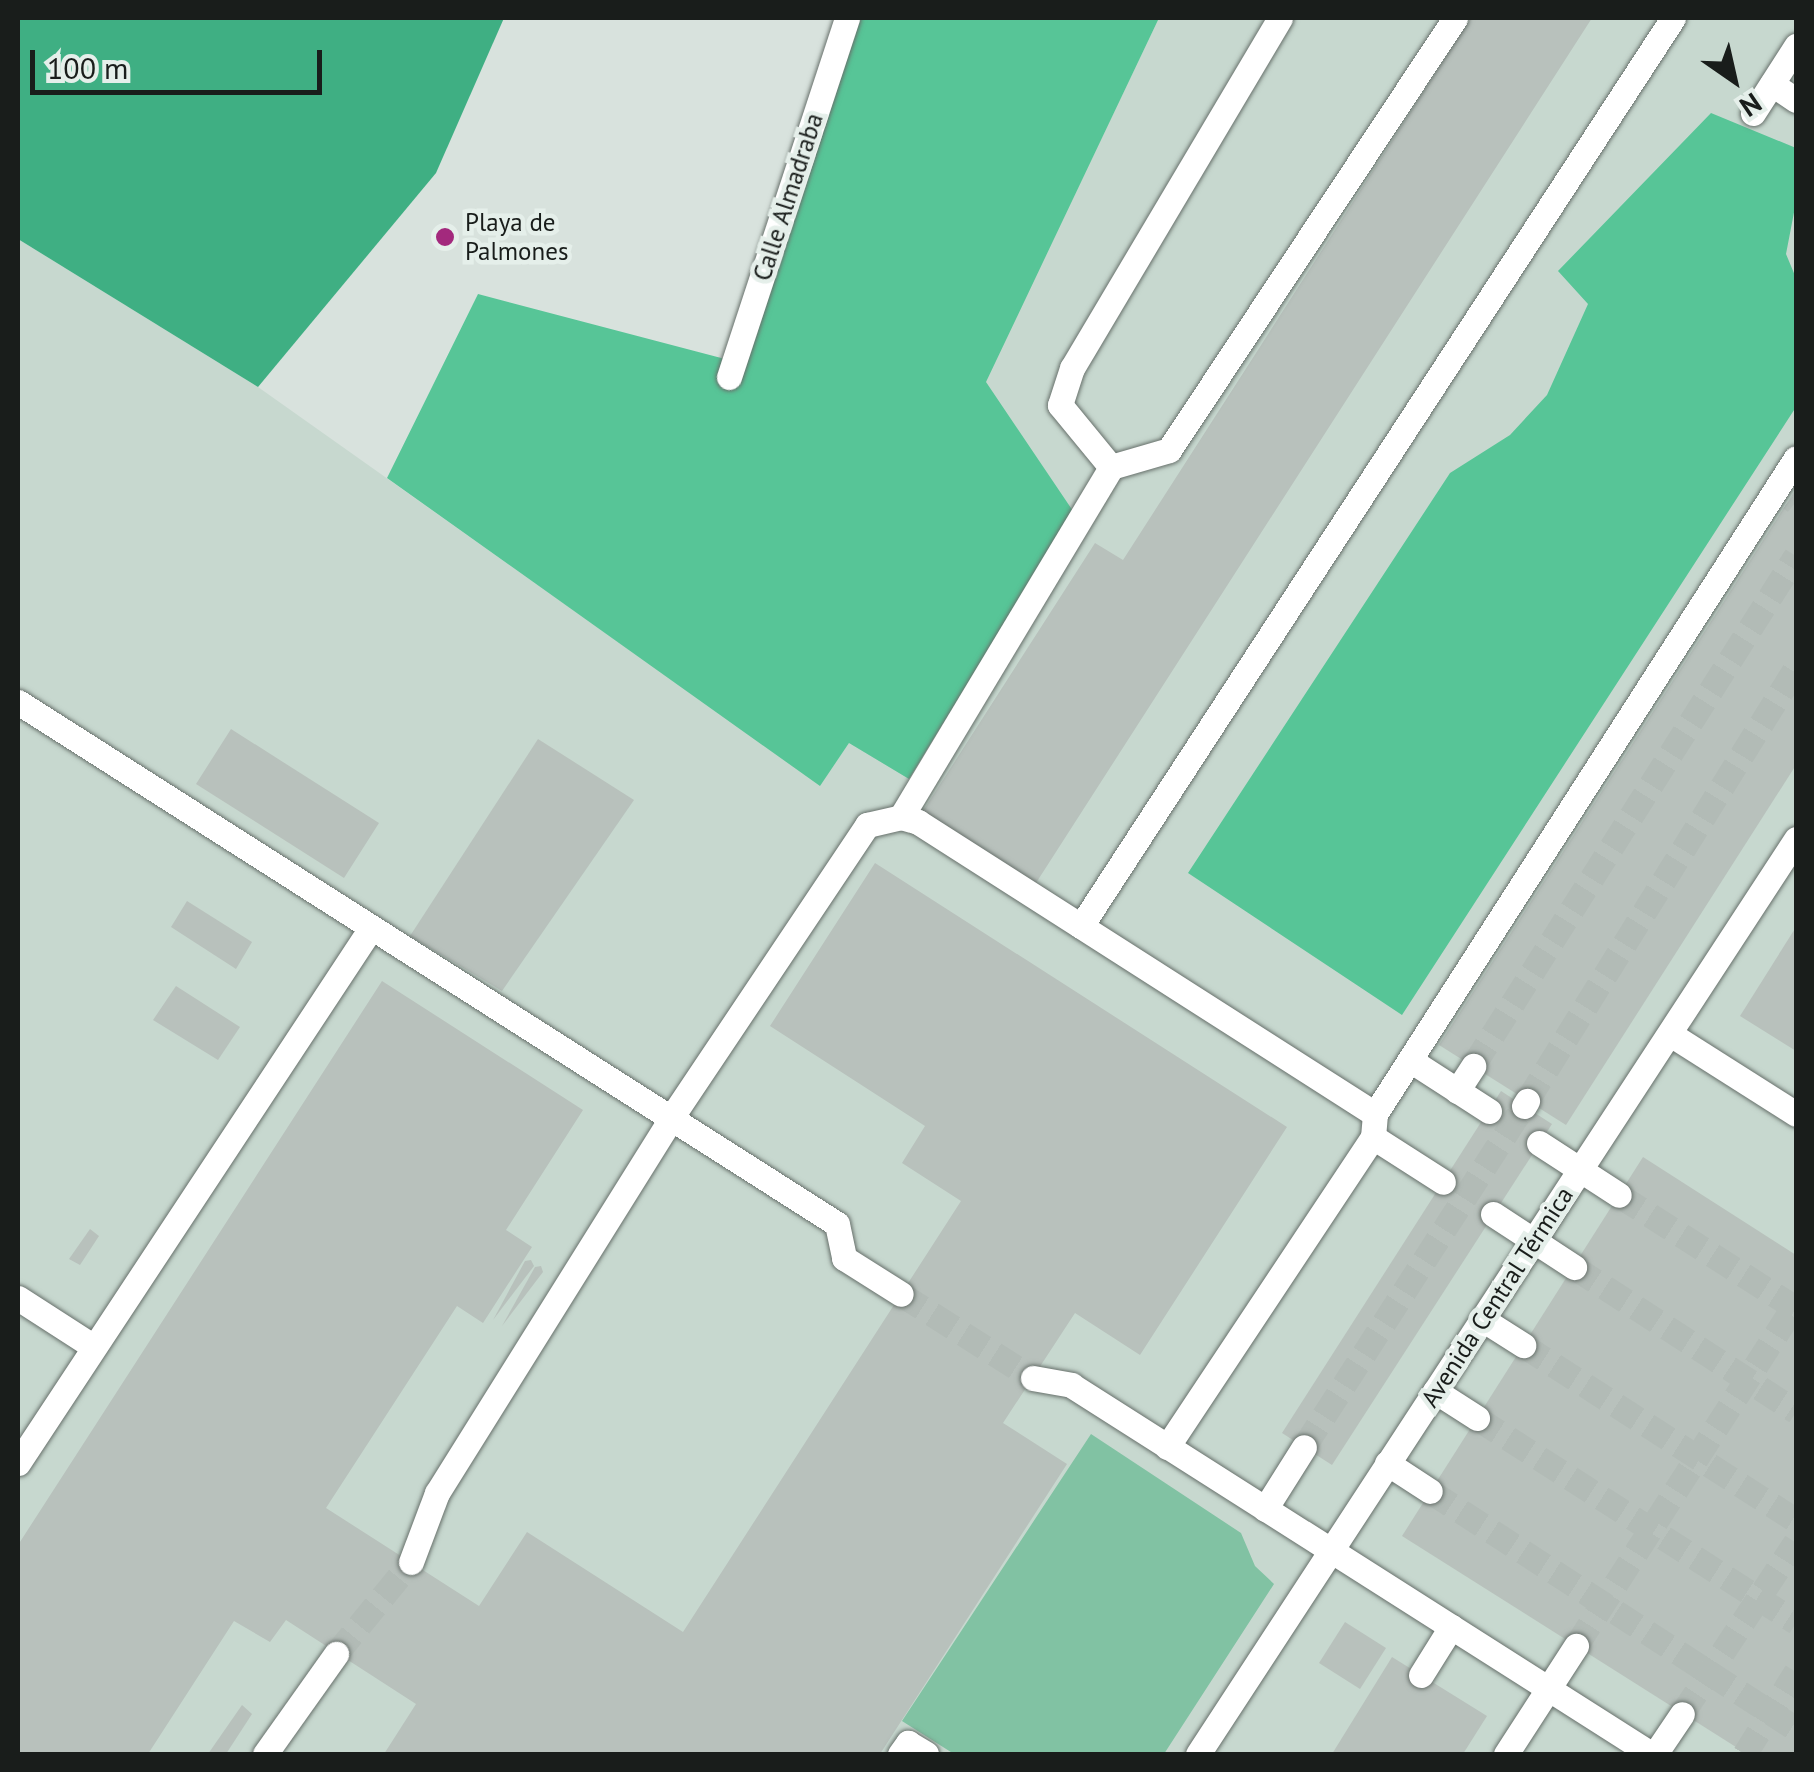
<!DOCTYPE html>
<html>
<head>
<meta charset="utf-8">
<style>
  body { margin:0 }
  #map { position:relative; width:1814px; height:1772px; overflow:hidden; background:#d8e2dd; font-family:"PT Sans",sans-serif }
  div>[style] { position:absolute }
  .built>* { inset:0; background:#c7d8cf }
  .green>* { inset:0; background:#81c2a3 }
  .forest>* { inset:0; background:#57c597 }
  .water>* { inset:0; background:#3faf83 }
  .building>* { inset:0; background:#b8c1bc }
  .minor-tunnel>* { height:25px; margin-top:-12.5px; transform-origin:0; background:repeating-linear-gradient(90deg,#b2bbb6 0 25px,transparent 0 37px) }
  .roads { filter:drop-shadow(0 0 2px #67706b) drop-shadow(0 0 2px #67706b) }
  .minor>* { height:25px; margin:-12.5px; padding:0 12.5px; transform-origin:12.5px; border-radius:12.5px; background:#fff }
  .dots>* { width:28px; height:28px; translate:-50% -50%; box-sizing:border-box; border:5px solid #e5efea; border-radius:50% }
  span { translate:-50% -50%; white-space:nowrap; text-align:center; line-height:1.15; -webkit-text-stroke:9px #e5efea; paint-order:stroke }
  .street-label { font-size:25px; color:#191d1b }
  .poi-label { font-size:25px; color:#191d1b }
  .left { translate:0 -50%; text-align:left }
  .frame { position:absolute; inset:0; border:20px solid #191d1b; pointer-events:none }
  .north { position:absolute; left:1684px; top:30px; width:100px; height:100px; -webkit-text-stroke:8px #e5efea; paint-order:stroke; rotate:146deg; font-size:28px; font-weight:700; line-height:40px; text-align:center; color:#191d1b }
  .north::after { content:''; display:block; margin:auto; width:35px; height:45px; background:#191d1b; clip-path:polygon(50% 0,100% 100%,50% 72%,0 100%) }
  .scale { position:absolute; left:30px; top:50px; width:292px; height:45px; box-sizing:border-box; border:5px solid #191d1b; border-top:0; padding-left:12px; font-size:30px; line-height:35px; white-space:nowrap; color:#191d1b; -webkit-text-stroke:8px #e5efea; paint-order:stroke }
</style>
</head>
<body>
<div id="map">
  <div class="built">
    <i style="clip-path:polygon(1159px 18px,1796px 18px,1796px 1754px,18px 1754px,18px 239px,258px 387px,820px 785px,849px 743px,985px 382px)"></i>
  </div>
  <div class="green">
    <i style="clip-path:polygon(1091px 1434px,1241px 1533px,1255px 1566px,1274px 1584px,1164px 1754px,954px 1754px,902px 1721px)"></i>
  </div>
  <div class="forest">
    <i style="clip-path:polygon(847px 18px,1159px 18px,986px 382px,1073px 511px,909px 779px,849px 743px,820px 786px,387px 478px,478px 294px,725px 359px)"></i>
    <i style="clip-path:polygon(1711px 113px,1796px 148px,1796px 202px,1786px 254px,1796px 278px,1796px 407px,1402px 1015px,1188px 873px,1450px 473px,1510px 435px,1547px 395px,1588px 304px,1558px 271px)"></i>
  </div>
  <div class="water">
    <i style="clip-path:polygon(18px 18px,504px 18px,436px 173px,258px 387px,18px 239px)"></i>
  </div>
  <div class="building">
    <i style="clip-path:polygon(1471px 18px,1592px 18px,1036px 883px,923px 811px,1095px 543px,1123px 560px)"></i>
    <i style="clip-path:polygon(1796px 489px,1796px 765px,1566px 1125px,1439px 1045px)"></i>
    <i style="clip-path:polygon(231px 729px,379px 823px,344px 878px,196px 784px)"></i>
    <i style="clip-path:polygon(538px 739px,634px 800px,502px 991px,410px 936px)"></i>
    <i style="clip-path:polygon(875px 863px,1287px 1127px,1140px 1355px,1075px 1313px,1003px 1423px,1067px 1464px,880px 1754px,384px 1754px,416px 1704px,286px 1620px,270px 1642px,234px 1621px,148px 1754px,18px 1754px,18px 1545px,382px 981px,583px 1110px,506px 1230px,532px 1247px,483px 1323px,457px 1306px,326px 1508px,479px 1606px,527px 1532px,683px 1632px,961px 1201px,902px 1163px,925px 1126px,770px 1026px)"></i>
    <i style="clip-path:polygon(187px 901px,252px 942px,236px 969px,171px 927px)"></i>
    <i style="clip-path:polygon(1796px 927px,1796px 1051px,1740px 1016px)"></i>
    <i style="clip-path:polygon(176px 986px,240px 1027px,218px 1060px,153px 1020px)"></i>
    <i style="clip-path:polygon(1501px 1091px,1552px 1124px,1332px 1465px,1282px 1433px)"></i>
    <i style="clip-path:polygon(1643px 1157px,1796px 1255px,1796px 1754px,1747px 1754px,1402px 1536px)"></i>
    <i style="clip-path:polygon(90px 1229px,99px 1236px,80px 1265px,69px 1259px)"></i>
    <i style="clip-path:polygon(531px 1260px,534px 1266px,493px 1320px,525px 1261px)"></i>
    <i style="clip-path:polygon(541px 1266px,543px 1272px,502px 1326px,535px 1267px)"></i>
    <i style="clip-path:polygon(1345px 1622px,1386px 1648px,1360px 1689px,1319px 1663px)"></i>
    <i style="clip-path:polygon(1392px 1657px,1487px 1716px,1463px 1754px,1332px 1754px)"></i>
    <i style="clip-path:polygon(242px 1705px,252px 1714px,226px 1754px,208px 1754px)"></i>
  </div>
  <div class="minor-tunnel">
    <i style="left:1791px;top:498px;width:6px;rotate:39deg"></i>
    <i style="left:1473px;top:1066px;width:604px;rotate:-57.65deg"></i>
    <i style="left:1527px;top:1101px;width:510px;rotate:-58.15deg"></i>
    <i style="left:1619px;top:1195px;width:210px;rotate:32.6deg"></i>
    <i style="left:1574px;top:1267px;width:265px;rotate:33deg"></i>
    <i style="left:901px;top:1294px;width:156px;rotate:32.5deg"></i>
    <i style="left:1523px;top:1345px;width:324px;rotate:32.7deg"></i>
    <i style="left:1477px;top:1418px;width:379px;rotate:32.6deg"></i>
    <i style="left:1304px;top:1447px;width:406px;rotate:-57.2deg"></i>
    <i style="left:1430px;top:1491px;width:437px;rotate:33deg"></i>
    <i style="left:1576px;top:1646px;width:407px;rotate:-57.3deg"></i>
    <i style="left:336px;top:1654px;width:119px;rotate:-50.8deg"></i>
    <i style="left:1682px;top:1714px;width:206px;rotate:-56.5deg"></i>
    <i style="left:1745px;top:1754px;width:97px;rotate:-58.1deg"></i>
  </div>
  <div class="roads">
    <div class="minor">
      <i style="left:1280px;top:18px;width:407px;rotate:120.7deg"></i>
      <i style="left:1072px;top:368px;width:39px;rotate:108deg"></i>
      <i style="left:1060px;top:405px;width:80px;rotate:50.6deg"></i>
      <i style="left:1111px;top:467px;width:60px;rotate:-16.3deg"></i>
      <i style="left:1169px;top:450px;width:518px;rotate:-56.49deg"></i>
      <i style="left:1772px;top:84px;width:29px;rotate:34deg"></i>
      <i style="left:1753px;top:113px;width:80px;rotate:-57.3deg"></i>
      <i style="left:729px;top:377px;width:378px;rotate:-71.8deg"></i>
      <i style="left:18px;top:702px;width:971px;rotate:32.51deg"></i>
      <i style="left:837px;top:1224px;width:35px;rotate:78deg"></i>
      <i style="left:844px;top:1258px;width:67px;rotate:32.3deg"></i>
      <i style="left:901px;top:817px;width:408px;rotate:-59deg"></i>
      <i style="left:1081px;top:926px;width:1084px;rotate:-56.9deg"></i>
      <i style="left:1670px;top:1034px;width:149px;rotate:32.4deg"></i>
      <i style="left:1410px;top:1060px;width:94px;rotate:32.8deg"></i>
      <i style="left:1457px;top:1091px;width:30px;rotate:-57deg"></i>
      <i style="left:1524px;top:1106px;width:6px;rotate:-59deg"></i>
      <i style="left:1373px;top:1137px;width:83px;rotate:32.7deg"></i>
      <i style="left:1539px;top:1143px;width:95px;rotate:33deg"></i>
      <i style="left:1493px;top:1214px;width:97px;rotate:33.2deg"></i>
      <i style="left:18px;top:1298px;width:90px;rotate:32.8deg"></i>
      <i style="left:1482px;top:1319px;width:49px;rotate:32.4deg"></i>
      <i style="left:1033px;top:1378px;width:39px;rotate:10deg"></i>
      <i style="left:1071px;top:1385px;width:687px;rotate:32.46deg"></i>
      <i style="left:1435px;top:1391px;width:50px;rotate:32.7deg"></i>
      <i style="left:1167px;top:1447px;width:372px;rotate:-56.4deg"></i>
      <i style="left:1373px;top:1137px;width:23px;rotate:-85deg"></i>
      <i style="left:1375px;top:1114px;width:779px;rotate:-57.31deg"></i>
      <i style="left:18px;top:1463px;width:641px;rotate:-56.58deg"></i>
      <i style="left:1387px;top:1463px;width:51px;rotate:33.1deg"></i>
      <i style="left:1265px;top:1509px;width:73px;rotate:-57.8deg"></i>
      <i style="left:411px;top:1562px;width:74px;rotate:-69.4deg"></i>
      <i style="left:437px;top:1493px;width:442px;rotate:-58deg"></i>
      <i style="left:671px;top:1118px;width:353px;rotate:-56.2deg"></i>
      <i style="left:867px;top:825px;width:35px;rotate:-13deg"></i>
      <i style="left:901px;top:817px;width:18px;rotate:16deg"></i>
      <i style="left:918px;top:822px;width:542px;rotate:32.58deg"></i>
      <i style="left:1421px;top:1675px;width:57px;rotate:-58deg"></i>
      <i style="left:265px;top:1754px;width:123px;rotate:-54.6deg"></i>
      <i style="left:900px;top:1754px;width:14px;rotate:-54deg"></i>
      <i style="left:908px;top:1743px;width:21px;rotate:31deg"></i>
      <i style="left:1198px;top:1754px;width:1093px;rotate:-56.83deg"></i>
      <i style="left:1506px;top:1754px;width:129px;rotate:-57.1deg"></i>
      <i style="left:1655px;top:1754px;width:48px;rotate:-56deg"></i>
    </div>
  </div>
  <div class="dots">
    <i style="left:445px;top:237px;background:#a3297d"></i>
  </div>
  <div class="street-label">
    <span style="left:788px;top:197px;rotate:-72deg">Calle Almadraba</span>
    <span style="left:1497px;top:1297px;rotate:-57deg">Avenida Central Térmica</span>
  </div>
  <div class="poi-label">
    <span class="left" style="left:465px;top:237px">Playa de<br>Palmones</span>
  </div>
  <div class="frame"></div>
  <div class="north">N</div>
  <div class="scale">100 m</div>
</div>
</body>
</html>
